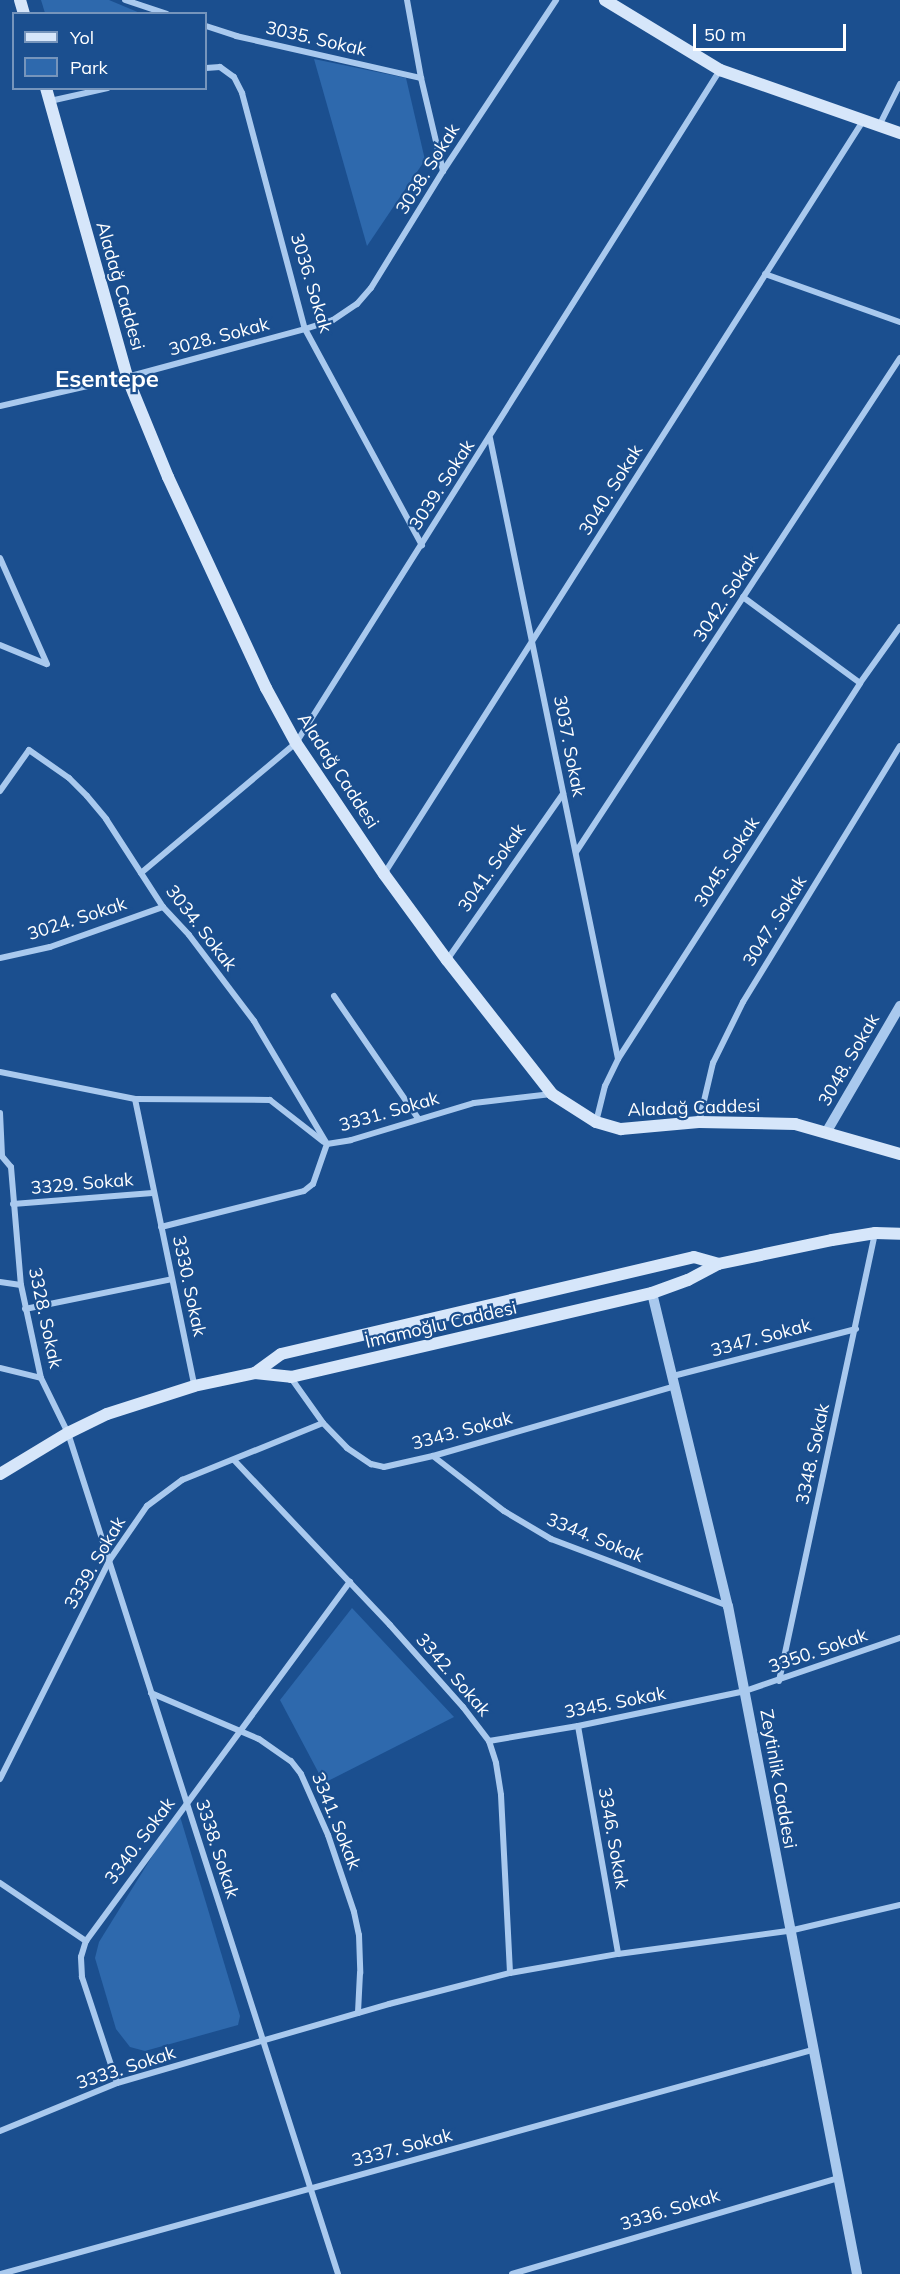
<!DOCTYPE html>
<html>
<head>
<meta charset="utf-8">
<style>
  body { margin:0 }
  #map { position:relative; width:900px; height:2274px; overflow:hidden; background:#1b4f8f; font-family:Mulish,sans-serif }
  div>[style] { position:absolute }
  .green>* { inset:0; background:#2e69ad }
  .minor>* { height:6px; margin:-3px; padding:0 3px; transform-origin:3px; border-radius:3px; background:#a9c9ee }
  .tertiary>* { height:10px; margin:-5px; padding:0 5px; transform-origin:5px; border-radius:5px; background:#a9c9ee }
  .secondary>* { height:12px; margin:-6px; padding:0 6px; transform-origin:6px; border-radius:6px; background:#d6e6fa }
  span { translate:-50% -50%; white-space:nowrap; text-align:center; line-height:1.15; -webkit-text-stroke:4.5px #1b4f8f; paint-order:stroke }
  .street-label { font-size:18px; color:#fff }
  .district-label { font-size:24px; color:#fff; font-weight:700 }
  .legend { position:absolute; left:12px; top:12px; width:195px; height:78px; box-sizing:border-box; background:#1b4f8f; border:2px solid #7695bc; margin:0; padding:8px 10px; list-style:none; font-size:18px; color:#fff }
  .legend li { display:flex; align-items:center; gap:12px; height:30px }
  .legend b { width:30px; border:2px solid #7695bc }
  .scale { position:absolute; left:693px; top:24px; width:153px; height:27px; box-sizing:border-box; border:3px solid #fff; border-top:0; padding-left:8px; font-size:18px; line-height:21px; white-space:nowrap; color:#fff; -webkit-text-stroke:4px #1b4f8f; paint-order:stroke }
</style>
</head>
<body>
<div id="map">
  <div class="green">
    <i style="clip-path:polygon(41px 0,109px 0,140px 13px,45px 13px)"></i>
    <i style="clip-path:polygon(314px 59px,406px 78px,425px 160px,367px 246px)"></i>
    <i style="clip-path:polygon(352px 1608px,454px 1717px,324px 1783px,280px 1700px)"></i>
    <i style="clip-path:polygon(179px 1813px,240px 2016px,238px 2025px,145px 2051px,130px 2047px,116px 2029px,95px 1958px,99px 1942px)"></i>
  </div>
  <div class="minor">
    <i style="left:125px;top:0;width:44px;rotate:18.4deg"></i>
    <i style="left:407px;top:0;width:79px;rotate:79.8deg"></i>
    <i style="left:421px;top:78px;width:96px;rotate:76.7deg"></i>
    <i style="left:206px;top:26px;width:32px;rotate:18deg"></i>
    <i style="left:236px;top:36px;width:190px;rotate:12.8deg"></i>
    <i style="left:206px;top:68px;width:14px;rotate:-4deg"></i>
    <i style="left:220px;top:67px;width:17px;rotate:36deg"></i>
    <i style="left:234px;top:77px;width:18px;rotate:63deg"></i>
    <i style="left:242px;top:93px;width:244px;rotate:75.1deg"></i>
    <i style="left:305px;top:329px;width:246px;rotate:61.6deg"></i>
    <i style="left:50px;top:101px;width:59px;rotate:-12.6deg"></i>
    <i style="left:879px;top:126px;width:47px;rotate:-63.4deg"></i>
    <i style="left:765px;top:274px;width:143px;rotate:19.6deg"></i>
    <i style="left:0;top:406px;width:130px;rotate:-12.9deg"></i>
    <i style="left:127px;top:377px;width:184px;rotate:-15.1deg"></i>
    <i style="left:305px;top:329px;width:29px;rotate:-18deg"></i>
    <i style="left:333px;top:320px;width:29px;rotate:-34deg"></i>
    <i style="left:357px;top:304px;width:21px;rotate:-49deg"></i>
    <i style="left:371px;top:288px;width:137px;rotate:-58.4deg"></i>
    <i style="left:443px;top:171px;width:205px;rotate:-56.5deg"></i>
    <i style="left:490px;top:438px;width:634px;rotate:78.35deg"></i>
    <i style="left:0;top:558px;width:116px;rotate:66.1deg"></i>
    <i style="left:743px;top:597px;width:145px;rotate:36.3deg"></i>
    <i style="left:0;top:645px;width:50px;rotate:22.4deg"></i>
    <i style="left:0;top:791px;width:50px;rotate:-54.7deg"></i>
    <i style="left:29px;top:750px;width:49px;rotate:35deg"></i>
    <i style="left:69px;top:778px;width:25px;rotate:45deg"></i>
    <i style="left:87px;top:796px;width:30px;rotate:50deg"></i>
    <i style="left:106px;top:819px;width:105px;rotate:57.1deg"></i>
    <i style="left:163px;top:907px;width:38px;rotate:47deg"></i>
    <i style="left:189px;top:935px;width:108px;rotate:52.9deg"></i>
    <i style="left:254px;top:1021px;width:143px;rotate:59.3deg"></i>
    <i style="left:576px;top:852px;width:591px;rotate:-56.74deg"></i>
    <i style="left:141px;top:873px;width:202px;rotate:-40deg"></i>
    <i style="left:296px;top:743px;width:795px;rotate:-57.79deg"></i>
    <i style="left:384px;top:874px;width:892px;rotate:-57.54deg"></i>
    <i style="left:0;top:958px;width:51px;rotate:-12.4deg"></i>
    <i style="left:50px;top:947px;width:120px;rotate:-19.5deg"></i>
    <i style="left:447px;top:960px;width:203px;rotate:-55.1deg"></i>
    <i style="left:334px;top:996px;width:148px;rotate:55.5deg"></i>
    <i style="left:0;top:1072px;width:138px;rotate:11.3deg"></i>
    <i style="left:135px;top:1099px;width:135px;rotate:0.4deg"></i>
    <i style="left:270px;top:1100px;width:68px;rotate:37.9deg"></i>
    <i style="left:135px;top:1099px;width:292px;rotate:78.3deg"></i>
    <i style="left:0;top:1113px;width:43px;rotate:87.3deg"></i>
    <i style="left:596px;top:1122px;width:37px;rotate:-76deg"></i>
    <i style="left:605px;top:1086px;width:30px;rotate:-64deg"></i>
    <i style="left:618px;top:1059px;width:447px;rotate:-57.2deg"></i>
    <i style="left:860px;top:683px;width:69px;rotate:-54.5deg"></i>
    <i style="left:699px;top:1122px;width:61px;rotate:-76.7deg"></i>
    <i style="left:713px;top:1063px;width:68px;rotate:-63.8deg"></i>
    <i style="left:743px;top:1002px;width:300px;rotate:-58.5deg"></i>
    <i style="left:0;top:1154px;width:17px;rotate:50deg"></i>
    <i style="left:11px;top:1167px;width:118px;rotate:85.2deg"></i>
    <i style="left:21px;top:1285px;width:95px;rotate:77.9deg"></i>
    <i style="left:41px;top:1378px;width:61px;rotate:63.9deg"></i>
    <i style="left:68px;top:1433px;width:883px;rotate:72.2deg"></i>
    <i style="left:13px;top:1204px;width:140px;rotate:-4.5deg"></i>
    <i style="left:161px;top:1227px;width:147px;rotate:-14.1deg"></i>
    <i style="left:304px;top:1191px;width:11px;rotate:-38deg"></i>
    <i style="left:313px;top:1184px;width:42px;rotate:-70.7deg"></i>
    <i style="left:327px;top:1144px;width:24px;rotate:-9deg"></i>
    <i style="left:351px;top:1140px;width:128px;rotate:-16.7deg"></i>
    <i style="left:474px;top:1103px;width:78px;rotate:-6.7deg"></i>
    <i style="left:0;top:1282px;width:21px;rotate:8deg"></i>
    <i style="left:25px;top:1309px;width:150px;rotate:-11.5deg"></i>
    <i style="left:0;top:1368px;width:42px;rotate:13.7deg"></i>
    <i style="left:673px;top:1376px;width:189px;rotate:-14.4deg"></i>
    <i style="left:291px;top:1378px;width:55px;rotate:54.6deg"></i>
    <i style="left:323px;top:1423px;width:35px;rotate:46deg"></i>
    <i style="left:347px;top:1448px;width:29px;rotate:34deg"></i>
    <i style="left:371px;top:1464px;width:13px;rotate:13deg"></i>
    <i style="left:384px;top:1467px;width:50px;rotate:-12.7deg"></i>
    <i style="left:433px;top:1456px;width:252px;rotate:-16.1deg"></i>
    <i style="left:433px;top:1456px;width:90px;rotate:37.8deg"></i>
    <i style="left:504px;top:1511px;width:55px;rotate:30.8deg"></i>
    <i style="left:551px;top:1539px;width:189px;rotate:20.7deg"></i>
    <i style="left:234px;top:1460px;width:227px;rotate:46.6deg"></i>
    <i style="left:390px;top:1625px;width:110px;rotate:48.3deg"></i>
    <i style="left:463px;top:1707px;width:43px;rotate:52.6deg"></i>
    <i style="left:489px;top:1741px;width:23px;rotate:72deg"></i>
    <i style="left:496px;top:1763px;width:32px;rotate:81deg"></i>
    <i style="left:501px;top:1795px;width:178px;rotate:87.1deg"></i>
    <i style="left:779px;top:1681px;width:458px;rotate:-77.9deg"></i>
    <i style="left:151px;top:1693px;width:117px;rotate:23.1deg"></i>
    <i style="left:259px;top:1739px;width:39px;rotate:35deg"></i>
    <i style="left:291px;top:1761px;width:16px;rotate:52deg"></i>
    <i style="left:301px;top:1774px;width:67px;rotate:66.1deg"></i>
    <i style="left:328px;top:1835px;width:81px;rotate:71.3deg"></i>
    <i style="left:354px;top:1912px;width:24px;rotate:78deg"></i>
    <i style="left:359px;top:1935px;width:38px;rotate:88deg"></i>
    <i style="left:360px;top:1973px;width:40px;rotate:92.9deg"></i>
    <i style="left:578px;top:1726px;width:231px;rotate:80deg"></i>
    <i style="left:489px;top:1741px;width:90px;rotate:-9.6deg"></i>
    <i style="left:578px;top:1726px;width:171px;rotate:-11.8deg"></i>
    <i style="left:745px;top:1691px;width:164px;rotate:-18.9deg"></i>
    <i style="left:0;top:1779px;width:244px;rotate:-63.4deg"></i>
    <i style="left:109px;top:1561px;width:67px;rotate:-55.4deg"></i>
    <i style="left:147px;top:1506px;width:44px;rotate:-36.6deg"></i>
    <i style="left:182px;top:1480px;width:152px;rotate:-22deg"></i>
    <i style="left:0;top:1883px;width:104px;rotate:34deg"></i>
    <i style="left:117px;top:2083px;width:112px;rotate:-108.3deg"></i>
    <i style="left:82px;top:1977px;width:20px;rotate:-93deg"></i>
    <i style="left:81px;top:1957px;width:17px;rotate:-73deg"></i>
    <i style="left:86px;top:1941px;width:446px;rotate:-53.7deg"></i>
    <i style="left:0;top:2131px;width:126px;rotate:-22.3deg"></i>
    <i style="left:117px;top:2083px;width:283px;rotate:-16.2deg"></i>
    <i style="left:389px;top:2004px;width:125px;rotate:-14.4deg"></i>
    <i style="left:510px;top:1973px;width:110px;rotate:-10deg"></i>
    <i style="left:618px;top:1954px;width:173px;rotate:-7.7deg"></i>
    <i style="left:789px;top:1931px;width:114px;rotate:-13.2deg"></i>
    <i style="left:1px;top:2274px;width:841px;rotate:-15.44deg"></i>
    <i style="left:512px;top:2274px;width:340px;rotate:-16.4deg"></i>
  </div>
  <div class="tertiary">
    <i style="left:827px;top:1131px;width:145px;rotate:-59.7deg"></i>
    <i style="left:652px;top:1293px;width:322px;rotate:76.4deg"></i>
    <i style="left:728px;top:1606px;width:680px;rotate:79.07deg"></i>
  </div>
  <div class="secondary">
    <i style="left:20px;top:0;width:15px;rotate:74deg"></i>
    <i style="left:605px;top:0;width:135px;rotate:31.3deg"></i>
    <i style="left:720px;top:70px;width:191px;rotate:19.3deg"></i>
    <i style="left:46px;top:88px;width:300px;rotate:74.3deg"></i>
    <i style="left:127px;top:377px;width:108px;rotate:67.7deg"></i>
    <i style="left:168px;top:477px;width:233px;rotate:65.1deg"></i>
    <i style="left:266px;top:688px;width:63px;rotate:61.4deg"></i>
    <i style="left:296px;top:743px;width:158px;rotate:56.1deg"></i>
    <i style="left:384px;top:874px;width:107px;rotate:53.8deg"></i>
    <i style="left:447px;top:960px;width:170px;rotate:51.9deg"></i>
    <i style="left:552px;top:1094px;width:52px;rotate:32.5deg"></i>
    <i style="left:596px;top:1122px;width:26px;rotate:16deg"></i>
    <i style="left:621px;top:1129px;width:78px;rotate:-5.1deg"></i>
    <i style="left:699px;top:1122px;width:96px;rotate:1.2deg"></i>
    <i style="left:795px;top:1124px;width:109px;rotate:15.9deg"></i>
    <i style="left:255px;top:1373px;width:32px;rotate:-36deg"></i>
    <i style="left:281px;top:1354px;width:424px;rotate:-13.2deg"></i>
    <i style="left:694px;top:1257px;width:25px;rotate:16deg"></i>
    <i style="left:0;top:1474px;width:79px;rotate:-31.1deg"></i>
    <i style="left:68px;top:1433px;width:43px;rotate:-26deg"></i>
    <i style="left:107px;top:1414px;width:91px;rotate:-17.8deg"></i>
    <i style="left:194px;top:1386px;width:62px;rotate:-12deg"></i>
    <i style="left:255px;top:1373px;width:36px;rotate:6deg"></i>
    <i style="left:291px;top:1377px;width:371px;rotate:-13.1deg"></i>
    <i style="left:652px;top:1293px;width:38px;rotate:-20deg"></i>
    <i style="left:688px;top:1280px;width:34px;rotate:-28deg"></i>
    <i style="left:718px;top:1264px;width:116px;rotate:-11.9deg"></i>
    <i style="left:832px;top:1240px;width:44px;rotate:-9.2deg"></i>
    <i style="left:875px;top:1233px;width:25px;rotate:2deg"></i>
  </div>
  <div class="street-label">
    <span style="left:316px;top:39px;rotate:13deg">3035. Sokak</span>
    <span style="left:428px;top:169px;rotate:-58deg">3038. Sokak</span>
    <span style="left:311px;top:283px;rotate:73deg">3036. Sokak</span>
    <span style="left:120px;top:286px;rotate:74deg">Aladağ Caddesi</span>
    <span style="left:219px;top:337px;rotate:-15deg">3028. Sokak</span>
    <span style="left:442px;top:485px;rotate:-57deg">3039. Sokak</span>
    <span style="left:611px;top:490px;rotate:-58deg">3040. Sokak</span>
    <span style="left:726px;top:597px;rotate:-57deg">3042. Sokak</span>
    <span style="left:569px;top:746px;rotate:79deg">3037. Sokak</span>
    <span style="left:338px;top:771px;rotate:57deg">Aladağ Caddesi</span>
    <span style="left:727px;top:862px;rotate:-57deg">3045. Sokak</span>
    <span style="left:492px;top:868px;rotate:-55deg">3041. Sokak</span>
    <span style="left:77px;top:919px;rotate:-18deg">3024. Sokak</span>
    <span style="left:775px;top:921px;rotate:-58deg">3047. Sokak</span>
    <span style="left:201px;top:928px;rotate:52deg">3034. Sokak</span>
    <span style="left:849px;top:1060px;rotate:-60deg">3048. Sokak</span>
    <span style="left:694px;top:1108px;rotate:-2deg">Aladağ Caddesi</span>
    <span style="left:389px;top:1112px;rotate:-16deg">3331. Sokak</span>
    <span style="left:82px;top:1184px;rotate:-5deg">3329. Sokak</span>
    <span style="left:189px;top:1286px;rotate:78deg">3330. Sokak</span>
    <span style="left:45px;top:1318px;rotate:78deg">3328. Sokak</span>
    <span style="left:441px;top:1325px;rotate:-13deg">İmamoğlu Caddesi</span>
    <span style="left:761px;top:1338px;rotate:-15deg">3347. Sokak</span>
    <span style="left:462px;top:1431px;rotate:-15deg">3343. Sokak</span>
    <span style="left:813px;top:1454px;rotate:-78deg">3348. Sokak</span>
    <span style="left:595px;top:1538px;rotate:22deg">3344. Sokak</span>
    <span style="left:95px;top:1563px;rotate:-60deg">3339. Sokak</span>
    <span style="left:818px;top:1651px;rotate:-19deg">3350. Sokak</span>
    <span style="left:453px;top:1675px;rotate:49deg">3342. Sokak</span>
    <span style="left:615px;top:1703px;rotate:-11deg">3345. Sokak</span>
    <span style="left:778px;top:1779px;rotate:80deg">Zeytinlik Caddesi</span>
    <span style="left:336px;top:1821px;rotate:68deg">3341. Sokak</span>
    <span style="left:613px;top:1838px;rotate:80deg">3346. Sokak</span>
    <span style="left:140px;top:1841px;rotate:-53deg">3340. Sokak</span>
    <span style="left:217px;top:1849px;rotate:72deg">3338. Sokak</span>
    <span style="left:126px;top:2068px;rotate:-18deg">3333. Sokak</span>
    <span style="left:402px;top:2148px;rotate:-15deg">3337. Sokak</span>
    <span style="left:670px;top:2210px;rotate:-17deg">3336. Sokak</span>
  </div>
  <div class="district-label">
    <span style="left:107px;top:379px">Esentepe</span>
  </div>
  <ul class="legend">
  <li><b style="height:8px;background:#d6e6fa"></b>Yol</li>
  <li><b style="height:16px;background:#2e69ad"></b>Park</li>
  </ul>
  <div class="scale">50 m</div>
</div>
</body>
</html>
